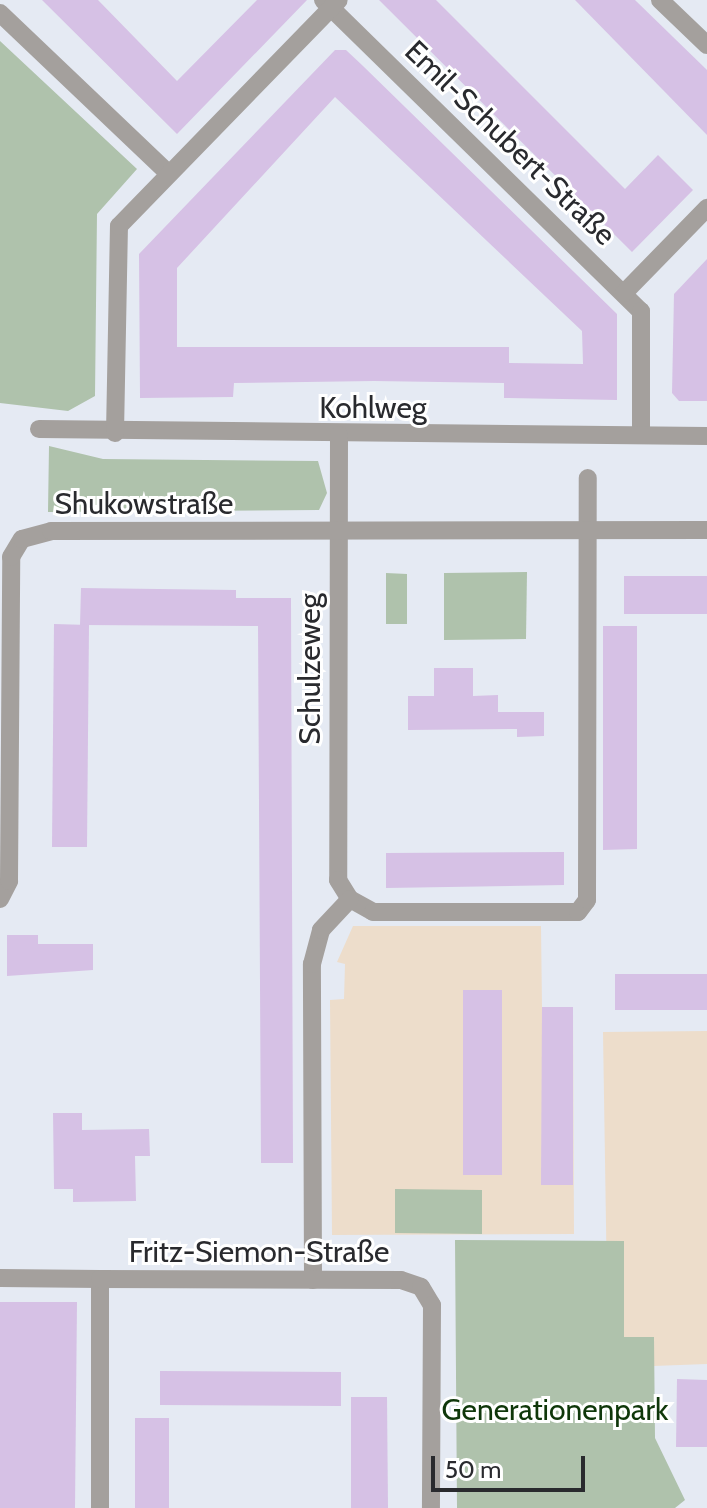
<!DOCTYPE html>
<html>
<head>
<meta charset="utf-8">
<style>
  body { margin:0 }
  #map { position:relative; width:707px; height:1508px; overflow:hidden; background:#e5eaf3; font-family:Cabin,sans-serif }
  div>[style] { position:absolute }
  .education>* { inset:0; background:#edddcb }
  .green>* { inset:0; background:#afc2ac }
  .building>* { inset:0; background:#d6c1e5 }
  .minor>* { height:18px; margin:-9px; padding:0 9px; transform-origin:9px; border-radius:9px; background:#a4a09d }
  span { translate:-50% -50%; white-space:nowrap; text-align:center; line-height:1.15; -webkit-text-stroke:6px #fff; paint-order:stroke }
  .street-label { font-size:30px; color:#292a2e }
  .park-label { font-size:30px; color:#0f370a }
  .scale { position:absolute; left:431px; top:1456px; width:154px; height:36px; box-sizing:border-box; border:4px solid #292a2e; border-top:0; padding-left:10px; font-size:24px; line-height:28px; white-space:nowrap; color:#292a2e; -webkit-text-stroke:6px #fff; paint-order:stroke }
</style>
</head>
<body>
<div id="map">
  <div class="education">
    <i style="clip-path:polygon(353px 926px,541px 926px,542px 1007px,573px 1007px,574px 1234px,332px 1235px,330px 1000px,344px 999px,345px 964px,337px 962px)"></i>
    <i style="clip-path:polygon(707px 1031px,707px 1364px,653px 1366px,608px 1353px,603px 1032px)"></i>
  </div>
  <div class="green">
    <i style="clip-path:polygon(0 41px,137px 169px,97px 214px,95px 396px,68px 411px,0 403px)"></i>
    <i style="clip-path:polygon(49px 446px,103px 459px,318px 461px,327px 493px,319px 510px,48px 512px)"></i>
    <i style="clip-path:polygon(527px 572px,526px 639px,444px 640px,444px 573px)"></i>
    <i style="clip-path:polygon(386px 573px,407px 574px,407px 624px,386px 624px)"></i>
    <i style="clip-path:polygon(395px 1189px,482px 1190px,482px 1234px,395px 1233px)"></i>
    <i style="clip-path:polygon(455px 1240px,624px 1241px,624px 1337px,654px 1337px,655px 1438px,685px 1500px,675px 1508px,457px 1508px)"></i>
  </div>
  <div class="building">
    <i style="clip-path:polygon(42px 0,98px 0,177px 81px,257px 0,307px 0,177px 134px)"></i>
    <i style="clip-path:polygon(379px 0,436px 0,625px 189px,658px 155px,693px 190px,632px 252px)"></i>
    <i style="clip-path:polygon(575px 0,635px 0,707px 70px,707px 135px)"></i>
    <i style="clip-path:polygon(evenodd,335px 50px,346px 50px,363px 66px,617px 314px,617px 400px,504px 398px,504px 383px,374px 381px,234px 383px,233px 397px,140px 398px,139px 254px,335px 50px,335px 97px,582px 331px,583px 364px,509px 363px,509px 347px,177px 347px,177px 268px,335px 97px)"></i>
    <i style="clip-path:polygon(707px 259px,707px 401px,679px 401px,672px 393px,674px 294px)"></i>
    <i style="clip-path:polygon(624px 576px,707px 576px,707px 614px,624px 614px)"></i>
    <i style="clip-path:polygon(81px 588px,236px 590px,236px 598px,291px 598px,293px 1163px,261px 1163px,258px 626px,80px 625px)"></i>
    <i style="clip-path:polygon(54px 624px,89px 625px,87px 847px,52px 847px)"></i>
    <i style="clip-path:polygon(603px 626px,637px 626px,637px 849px,603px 850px)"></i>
    <i style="clip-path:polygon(434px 668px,473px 668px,473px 696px,498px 695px,498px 712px,544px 712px,544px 736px,517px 737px,517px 729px,408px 730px,408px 696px,434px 696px)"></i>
    <i style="clip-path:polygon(564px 852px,564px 885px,386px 888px,386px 853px)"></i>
    <i style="clip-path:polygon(7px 935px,38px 935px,38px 944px,93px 944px,93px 970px,7px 976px)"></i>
    <i style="clip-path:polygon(615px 974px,707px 974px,707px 1010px,615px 1010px)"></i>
    <i style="clip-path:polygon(463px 990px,502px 990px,502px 1175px,463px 1175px)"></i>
    <i style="clip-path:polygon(542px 1007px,573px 1007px,573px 1185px,541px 1185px)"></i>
    <i style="clip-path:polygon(53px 1113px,82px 1113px,82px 1130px,149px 1129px,150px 1156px,135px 1156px,136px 1201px,73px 1202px,73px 1189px,54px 1189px)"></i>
    <i style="clip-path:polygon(0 1302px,77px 1302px,75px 1508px,0 1508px)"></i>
    <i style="clip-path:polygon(160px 1371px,341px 1372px,341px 1406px,160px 1405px)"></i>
    <i style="clip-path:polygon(677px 1379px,707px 1380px,707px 1447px,676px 1447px)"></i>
    <i style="clip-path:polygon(351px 1397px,387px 1397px,388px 1508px,351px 1508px)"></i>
    <i style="clip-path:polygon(135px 1418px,169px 1418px,169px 1508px,135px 1508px)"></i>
  </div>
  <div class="minor">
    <i style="left:323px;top:0;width:445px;rotate:44.4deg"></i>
    <i style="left:641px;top:311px;width:124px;rotate:90deg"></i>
    <i style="left:660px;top:0;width:65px;rotate:43.8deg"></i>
    <i style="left:0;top:13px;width:231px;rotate:43.6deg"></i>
    <i style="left:624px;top:293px;width:119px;rotate:-45.7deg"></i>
    <i style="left:39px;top:429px;width:668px;rotate:0.6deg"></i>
    <i style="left:115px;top:433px;width:207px;rotate:-88.9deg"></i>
    <i style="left:119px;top:226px;width:315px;rotate:-45.8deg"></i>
    <i style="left:339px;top:435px;width:445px;rotate:90.1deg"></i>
    <i style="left:338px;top:880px;width:22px;rotate:58deg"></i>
    <i style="left:350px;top:899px;width:26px;rotate:29deg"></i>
    <i style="left:373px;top:912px;width:205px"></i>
    <i style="left:578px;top:912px;width:15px;rotate:-53deg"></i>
    <i style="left:587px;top:900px;width:422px;rotate:-89.9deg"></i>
    <i style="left:0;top:899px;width:20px;rotate:-63deg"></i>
    <i style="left:9px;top:881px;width:324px;rotate:-89.6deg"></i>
    <i style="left:11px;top:557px;width:21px;rotate:-59deg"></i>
    <i style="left:22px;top:539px;width:30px;rotate:-15deg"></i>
    <i style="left:51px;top:531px;width:656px;rotate:-0.09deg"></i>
    <i style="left:0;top:1278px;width:100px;rotate:0.6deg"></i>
    <i style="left:313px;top:1280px;width:316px;rotate:-90.2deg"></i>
    <i style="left:312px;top:964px;width:35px;rotate:-75deg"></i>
    <i style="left:321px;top:930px;width:42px;rotate:-46.9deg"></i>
    <i style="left:100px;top:1508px;width:229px;rotate:-90deg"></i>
    <i style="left:100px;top:1279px;width:301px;rotate:0.2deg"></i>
    <i style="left:401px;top:1280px;width:21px;rotate:19deg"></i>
    <i style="left:421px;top:1287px;width:21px;rotate:59deg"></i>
    <i style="left:432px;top:1305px;width:203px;rotate:90.3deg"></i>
  </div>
  <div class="street-label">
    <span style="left:510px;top:143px;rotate:44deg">Emil-Schubert-Straße</span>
    <span style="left:373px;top:408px">Kohlweg</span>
    <span style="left:144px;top:504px">Shukowstraße</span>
    <span style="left:310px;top:669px;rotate:-90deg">Schulzeweg</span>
    <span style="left:259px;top:1252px">Fritz-Siemon-Straße</span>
  </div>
  <div class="park-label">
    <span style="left:555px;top:1410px">Generationenpark</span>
  </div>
  <div class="scale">50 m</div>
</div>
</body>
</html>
